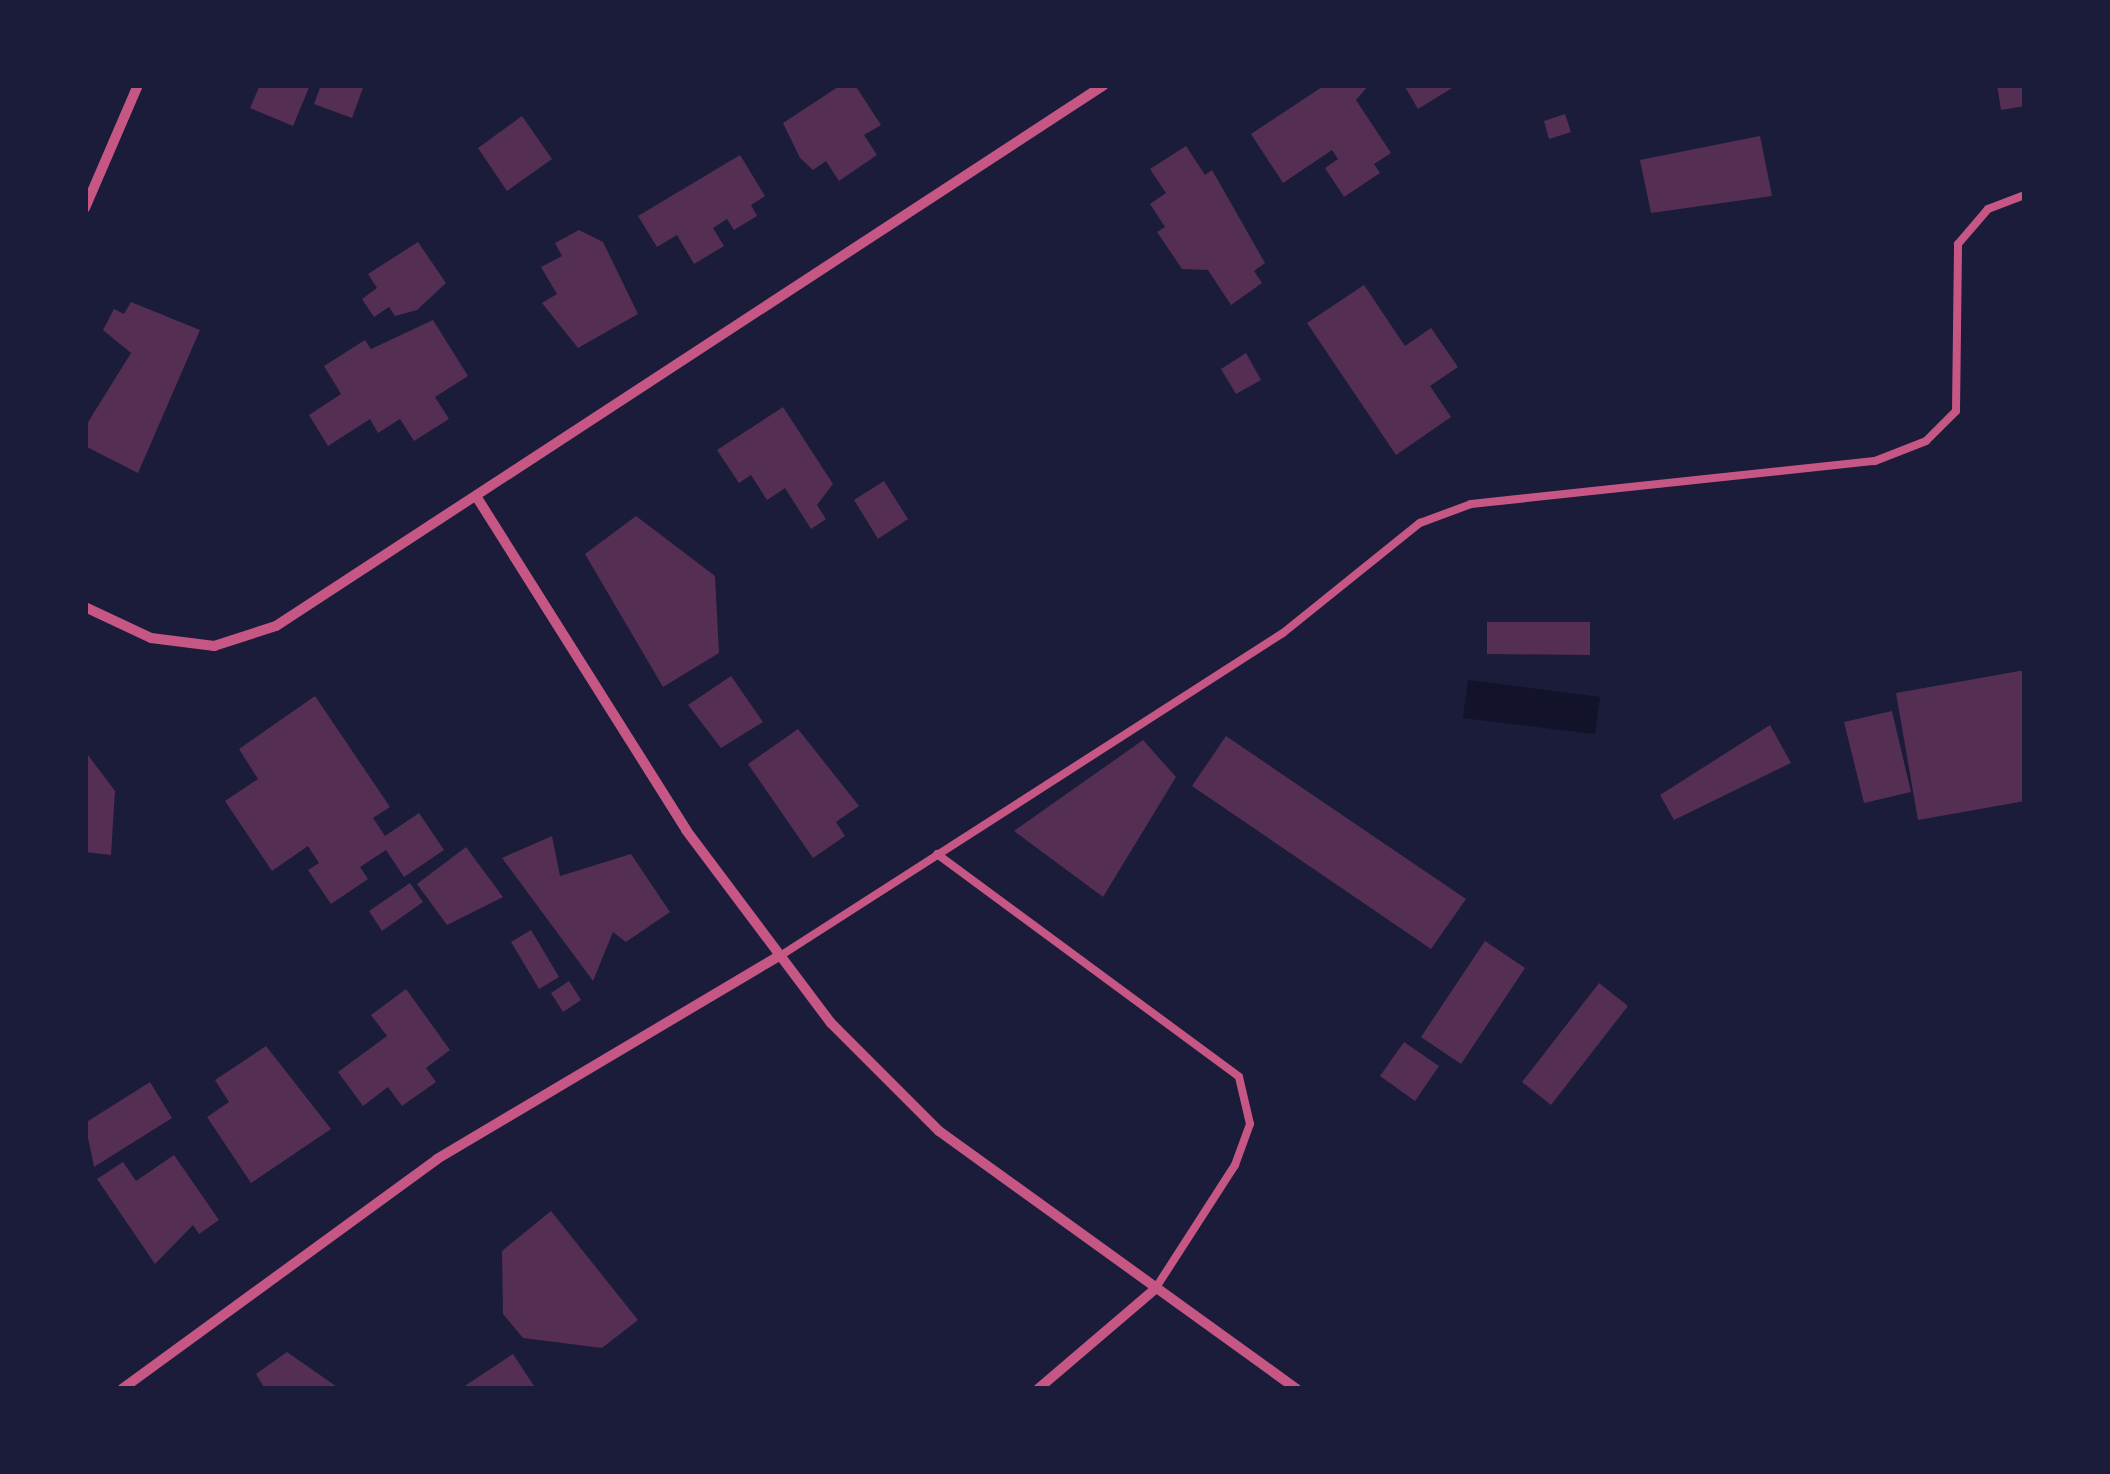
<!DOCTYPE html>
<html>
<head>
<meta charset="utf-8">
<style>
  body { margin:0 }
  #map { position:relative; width:2110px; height:1474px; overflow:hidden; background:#1b1b3a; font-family:Literata,serif }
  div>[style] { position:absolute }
  .water>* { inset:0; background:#12122b }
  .building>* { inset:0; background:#542f53 }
  .service>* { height:8px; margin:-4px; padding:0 4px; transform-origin:4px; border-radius:4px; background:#c65784 }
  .minor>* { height:10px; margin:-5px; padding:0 5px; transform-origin:5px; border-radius:5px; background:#c65784 }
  span { translate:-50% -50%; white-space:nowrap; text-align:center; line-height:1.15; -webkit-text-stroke:9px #1b1b3a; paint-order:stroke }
  .frame { position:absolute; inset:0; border:88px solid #1b1b3a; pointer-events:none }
</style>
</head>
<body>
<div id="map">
  <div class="water">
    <i style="clip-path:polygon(1468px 680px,1600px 697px,1595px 734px,1463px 718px)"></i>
  </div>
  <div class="building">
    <i style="clip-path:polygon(260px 85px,310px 85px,293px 126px,250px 108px)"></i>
    <i style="clip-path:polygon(321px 85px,364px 85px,352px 118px,314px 104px)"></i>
    <i style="clip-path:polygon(841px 85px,855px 85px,881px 125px,864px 135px,877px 155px,839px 181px,826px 161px,813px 170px,800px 158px,783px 123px)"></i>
    <i style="clip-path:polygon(1325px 85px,1369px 85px,1356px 100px,1391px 153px,1374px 164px,1380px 173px,1344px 197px,1325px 168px,1338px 159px,1332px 150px,1283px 183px,1251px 134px)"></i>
    <i style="clip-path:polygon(1404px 85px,1457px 85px,1418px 109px)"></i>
    <i style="clip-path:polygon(1997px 85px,2025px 85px,2025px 106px,2001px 110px)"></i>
    <i style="clip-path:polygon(1565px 114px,1571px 132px,1549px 139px,1544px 121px)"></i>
    <i style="clip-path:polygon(522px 116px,552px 159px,507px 191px,478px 148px)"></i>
    <i style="clip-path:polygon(1760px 136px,1772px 196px,1651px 213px,1640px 160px)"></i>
    <i style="clip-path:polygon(1186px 146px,1205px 175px,1212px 170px,1265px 263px,1254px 271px,1262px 283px,1231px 305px,1208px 270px,1182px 269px,1157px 232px,1165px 227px,1150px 204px,1166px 193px,1150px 169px)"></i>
    <i style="clip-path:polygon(740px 155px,765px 196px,751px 205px,757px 216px,734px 230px,727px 219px,713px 228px,724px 246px,694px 264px,677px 235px,657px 247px,638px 216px)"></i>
    <i style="clip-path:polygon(579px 230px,603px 242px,638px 314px,578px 348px,542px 303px,557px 294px,541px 267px,562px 256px,555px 243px)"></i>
    <i style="clip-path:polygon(418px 242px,446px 283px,417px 310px,395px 316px,389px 307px,374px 317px,362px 299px,377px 288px,368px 274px)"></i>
    <i style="clip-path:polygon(1364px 285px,1405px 346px,1431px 328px,1458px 367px,1430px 386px,1451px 417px,1396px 455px,1307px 323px)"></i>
    <i style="clip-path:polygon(131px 302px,200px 330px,138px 473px,85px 446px,85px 427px,131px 353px,103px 330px,114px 309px,124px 314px)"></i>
    <i style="clip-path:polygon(433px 320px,468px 376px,435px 397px,449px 419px,414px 441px,400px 419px,378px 433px,370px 419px,328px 446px,309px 415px,341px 394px,324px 366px,365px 340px,371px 349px)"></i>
    <i style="clip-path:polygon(1246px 353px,1261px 380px,1236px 394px,1221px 369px)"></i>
    <i style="clip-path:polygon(783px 407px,833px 484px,817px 505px,826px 519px,811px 529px,785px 488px,767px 500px,751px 475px,739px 483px,717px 450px)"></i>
    <i style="clip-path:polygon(884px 481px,908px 519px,878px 539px,854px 500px)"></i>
    <i style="clip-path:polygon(636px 516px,715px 576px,719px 653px,663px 687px,585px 554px)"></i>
    <i style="clip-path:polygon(1487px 622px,1590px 622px,1590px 655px,1487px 654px)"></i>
    <i style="clip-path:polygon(2025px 670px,2025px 801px,1918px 820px,1896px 693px)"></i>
    <i style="clip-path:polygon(731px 676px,763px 722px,721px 748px,688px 705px)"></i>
    <i style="clip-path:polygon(315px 696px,390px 807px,373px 818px,385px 836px,419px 813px,444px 850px,404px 877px,386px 850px,360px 867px,368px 879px,331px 904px,308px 870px,319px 863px,308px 846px,272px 871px,225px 801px,258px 779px,239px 749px)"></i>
    <i style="clip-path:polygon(1892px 711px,1911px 792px,1864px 803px,1844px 722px)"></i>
    <i style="clip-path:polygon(1770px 725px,1791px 763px,1674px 820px,1660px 795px)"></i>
    <i style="clip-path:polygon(798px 729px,859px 806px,836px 822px,845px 836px,813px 858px,748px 764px)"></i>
    <i style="clip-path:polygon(1226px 736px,1466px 899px,1431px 949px,1192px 786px)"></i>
    <i style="clip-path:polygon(1143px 740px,1176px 777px,1103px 897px,1014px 831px)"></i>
    <i style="clip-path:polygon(85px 751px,115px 791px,111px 855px,85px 852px)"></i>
    <i style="clip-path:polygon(552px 836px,560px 876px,631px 854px,670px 912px,626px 942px,613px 932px,593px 981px,502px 858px)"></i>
    <i style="clip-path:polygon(466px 847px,503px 897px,447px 925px,417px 884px)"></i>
    <i style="clip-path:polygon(410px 883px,423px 902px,382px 931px,369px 911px)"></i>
    <i style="clip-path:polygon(531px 930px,559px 977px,539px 989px,511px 942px)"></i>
    <i style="clip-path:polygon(1485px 941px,1525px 968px,1461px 1064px,1421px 1037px)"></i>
    <i style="clip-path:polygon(569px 981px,581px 1000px,563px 1012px,551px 993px)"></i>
    <i style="clip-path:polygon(1599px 983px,1628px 1006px,1551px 1105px,1522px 1082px)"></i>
    <i style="clip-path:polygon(406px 989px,450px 1050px,426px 1068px,436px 1082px,402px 1106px,388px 1087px,363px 1106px,338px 1072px,387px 1036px,371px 1015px)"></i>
    <i style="clip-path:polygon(1404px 1042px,1439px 1066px,1415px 1101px,1380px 1076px)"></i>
    <i style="clip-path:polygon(266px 1046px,331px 1129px,251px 1183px,207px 1117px,229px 1102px,215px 1080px)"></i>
    <i style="clip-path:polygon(150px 1082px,172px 1118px,94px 1167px,85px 1123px)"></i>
    <i style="clip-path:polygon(174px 1155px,219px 1220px,199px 1234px,193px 1225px,155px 1264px,97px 1179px,123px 1162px,136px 1181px)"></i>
    <i style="clip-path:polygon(551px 1211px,638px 1320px,602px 1348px,523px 1338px,503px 1314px,502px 1251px)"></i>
    <i style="clip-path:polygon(287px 1352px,340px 1389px,265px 1389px,256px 1374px)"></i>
    <i style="clip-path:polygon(513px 1354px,536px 1389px,460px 1389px)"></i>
  </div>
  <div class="service">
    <i style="left:937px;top:854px;width:375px;rotate:36.4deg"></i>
    <i style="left:1239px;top:1077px;width:48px;rotate:76.8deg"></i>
    <i style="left:1250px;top:1124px;width:44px;rotate:110.1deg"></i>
    <i style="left:1235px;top:1165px;width:148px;rotate:122.8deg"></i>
    <i style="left:780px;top:956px;width:598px;rotate:-32.71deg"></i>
    <i style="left:1283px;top:633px;width:176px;rotate:-38.8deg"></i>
    <i style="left:1420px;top:523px;width:54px;rotate:-20.4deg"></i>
    <i style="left:1471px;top:504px;width:406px;rotate:-6.1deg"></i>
    <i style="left:1875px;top:461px;width:55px;rotate:-21.4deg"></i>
    <i style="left:1926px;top:441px;width:42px;rotate:-45deg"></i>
    <i style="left:1956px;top:411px;width:167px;rotate:-89.3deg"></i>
    <i style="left:1958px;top:244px;width:46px;rotate:-49.4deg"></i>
    <i style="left:1988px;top:209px;width:40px;rotate:-21deg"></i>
  </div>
  <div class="minor">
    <i style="left:85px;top:208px;width:134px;rotate:-66.7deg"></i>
    <i style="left:476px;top:496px;width:395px;rotate:57.8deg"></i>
    <i style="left:686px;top:830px;width:241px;rotate:53.1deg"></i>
    <i style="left:831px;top:1023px;width:153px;rotate:45deg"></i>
    <i style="left:939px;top:1131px;width:441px;rotate:35.8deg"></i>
    <i style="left:85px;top:607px;width:73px;rotate:25.2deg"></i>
    <i style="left:151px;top:638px;width:64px;rotate:7.2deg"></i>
    <i style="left:214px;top:646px;width:65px;rotate:-17.9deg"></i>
    <i style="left:276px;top:626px;width:989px;rotate:-33.16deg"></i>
    <i style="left:122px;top:1389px;width:390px;rotate:-36.1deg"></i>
    <i style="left:437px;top:1159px;width:394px;rotate:-30.7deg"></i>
    <i style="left:1038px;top:1389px;width:154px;rotate:-40.5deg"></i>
  </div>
  <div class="frame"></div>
</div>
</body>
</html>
